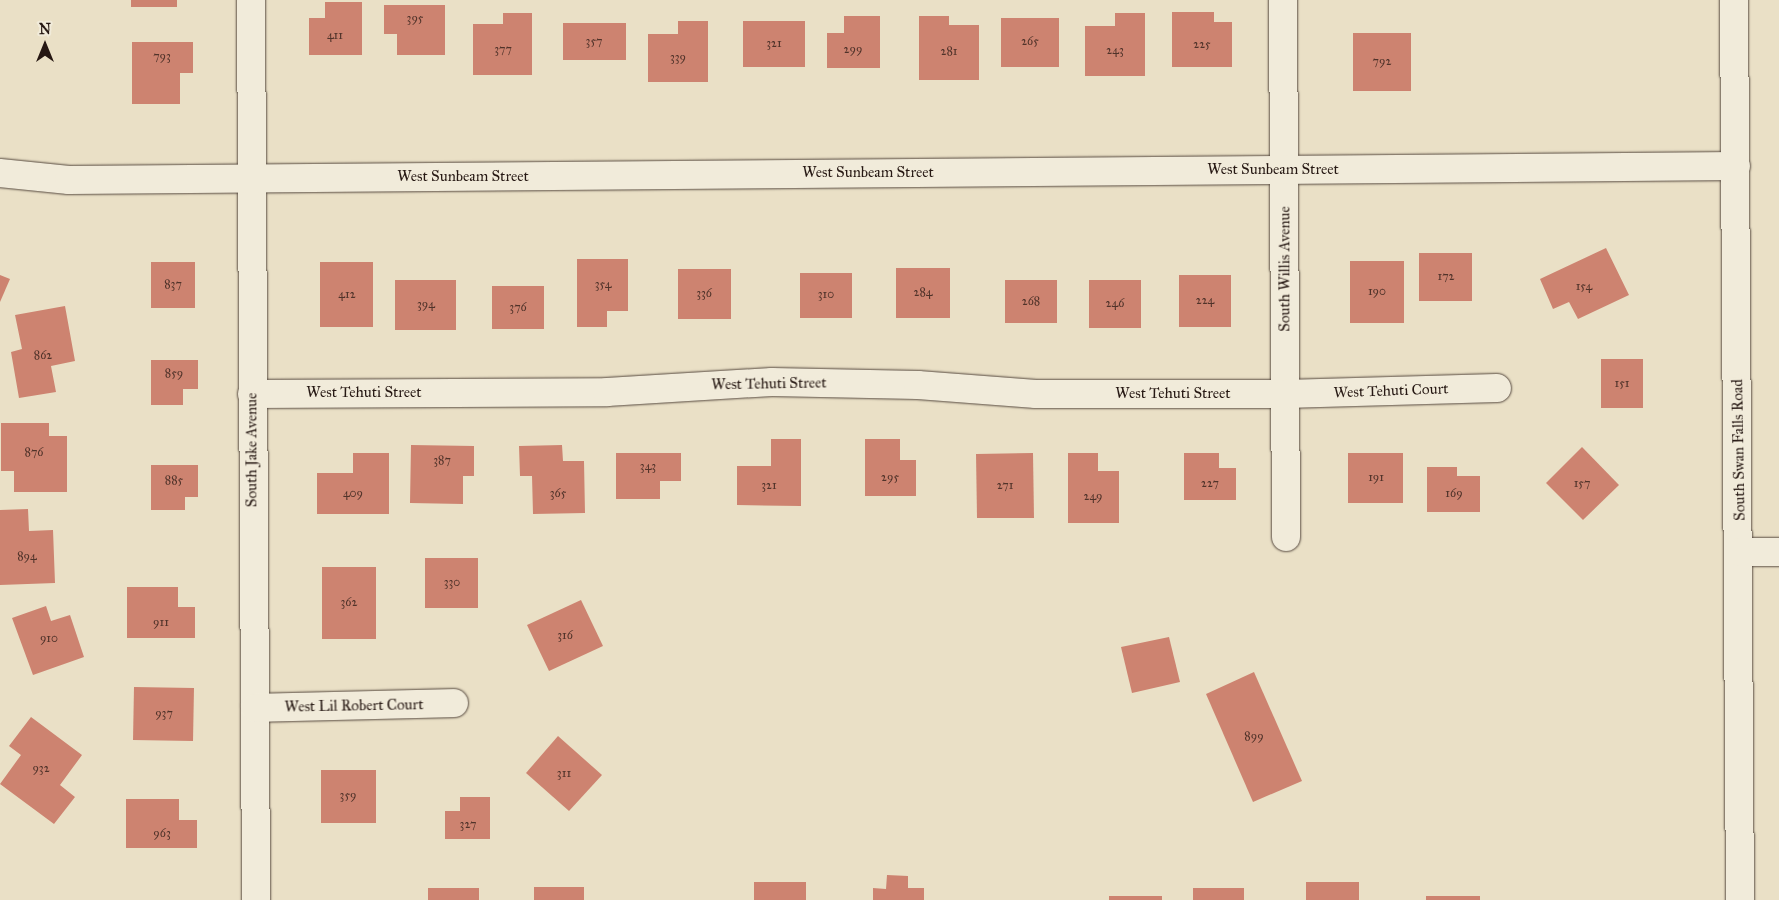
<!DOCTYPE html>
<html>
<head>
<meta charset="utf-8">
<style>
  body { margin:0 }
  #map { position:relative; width:1779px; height:900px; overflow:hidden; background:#eae0c6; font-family:"IM FELL Great Primer",serif }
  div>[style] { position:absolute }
  .building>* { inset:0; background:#cd8370 }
  .roads { filter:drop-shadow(0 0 1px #574a40) drop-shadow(0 0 1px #574a40) }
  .minor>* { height:28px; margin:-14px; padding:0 14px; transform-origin:14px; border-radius:14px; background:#f1ebda }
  span { translate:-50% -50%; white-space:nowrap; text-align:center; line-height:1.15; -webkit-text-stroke:4px #f1ebda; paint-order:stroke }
  .number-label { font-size:12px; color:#50332a }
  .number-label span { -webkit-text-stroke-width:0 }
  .street-label { font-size:15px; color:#261813 }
  .north { position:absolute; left:20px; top:20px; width:50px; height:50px; -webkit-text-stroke:4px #f1ebda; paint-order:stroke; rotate:0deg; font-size:14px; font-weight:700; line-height:20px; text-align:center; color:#261813 }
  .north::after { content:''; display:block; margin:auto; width:18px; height:22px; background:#261813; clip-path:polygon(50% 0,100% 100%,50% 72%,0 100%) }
</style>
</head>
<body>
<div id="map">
  <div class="building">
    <i style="clip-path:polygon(131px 0,177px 0,177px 7px,131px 7px)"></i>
    <i style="clip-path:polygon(325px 2px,362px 2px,362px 55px,309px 55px,309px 18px,325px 18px)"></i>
    <i style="clip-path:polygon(384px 5px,445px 5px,445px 55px,397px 55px,397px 34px,384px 34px)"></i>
    <i style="clip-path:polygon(1172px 12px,1214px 12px,1214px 22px,1232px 22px,1232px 67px,1172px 67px)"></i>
    <i style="clip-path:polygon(503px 13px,532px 13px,532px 75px,473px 75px,473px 24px,503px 24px)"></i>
    <i style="clip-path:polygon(1115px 13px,1145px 13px,1145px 76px,1085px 76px,1085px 26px,1115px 26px)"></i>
    <i style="clip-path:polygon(844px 16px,880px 16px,880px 68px,827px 68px,827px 33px,844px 33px)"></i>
    <i style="clip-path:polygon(919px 16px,949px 16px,949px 25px,979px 25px,979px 80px,919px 80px)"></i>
    <i style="clip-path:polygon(1001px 18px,1059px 18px,1059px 67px,1001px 67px)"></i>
    <i style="clip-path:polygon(678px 21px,708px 21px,708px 82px,648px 82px,648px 34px,678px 34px)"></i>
    <i style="clip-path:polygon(743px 21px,805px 21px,805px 67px,743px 67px)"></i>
    <i style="clip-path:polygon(563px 23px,626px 23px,626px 60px,563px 60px)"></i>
    <i style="clip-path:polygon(1353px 33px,1411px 33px,1411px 91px,1353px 91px)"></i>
    <i style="clip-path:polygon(132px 42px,193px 42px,193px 73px,180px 73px,180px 104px,132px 104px)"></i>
    <i style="clip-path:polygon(1606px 248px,1629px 295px,1578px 319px,1569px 302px,1553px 309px,1540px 279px)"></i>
    <i style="clip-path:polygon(1419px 253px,1472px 253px,1472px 301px,1419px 301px)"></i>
    <i style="clip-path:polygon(577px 259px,628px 259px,628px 311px,607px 311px,607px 327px,577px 327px)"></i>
    <i style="clip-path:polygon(1350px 261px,1404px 261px,1404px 323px,1350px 323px)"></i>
    <i style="clip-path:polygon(151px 262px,195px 262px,195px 308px,151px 308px)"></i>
    <i style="clip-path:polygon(320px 262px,373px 262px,373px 327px,320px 327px)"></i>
    <i style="clip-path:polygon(896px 268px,950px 268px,950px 318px,896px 318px)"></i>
    <i style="clip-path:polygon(678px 269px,731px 269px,731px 319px,678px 319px)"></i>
    <i style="clip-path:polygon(800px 273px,852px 273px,852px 318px,800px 318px)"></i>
    <i style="clip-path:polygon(0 275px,10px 279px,0 302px)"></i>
    <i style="clip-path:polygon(1179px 275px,1231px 275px,1231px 327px,1179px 327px)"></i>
    <i style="clip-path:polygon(395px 280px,456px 280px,456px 330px,395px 330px)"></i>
    <i style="clip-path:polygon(1005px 280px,1057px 280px,1057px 323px,1005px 323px)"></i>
    <i style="clip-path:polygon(1089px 280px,1141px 280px,1141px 328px,1089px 328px)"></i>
    <i style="clip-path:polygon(492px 286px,544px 286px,544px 329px,492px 329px)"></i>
    <i style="clip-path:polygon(65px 306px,75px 361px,51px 366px,56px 392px,19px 398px,11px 352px,22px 349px,15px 315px)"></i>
    <i style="clip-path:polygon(1601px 359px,1643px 359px,1643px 408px,1601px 408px)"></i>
    <i style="clip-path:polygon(151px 360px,198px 360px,198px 389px,183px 389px,183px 405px,151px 405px)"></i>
    <i style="clip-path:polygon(1px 423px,49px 423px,49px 436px,67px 436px,67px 492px,14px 492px,14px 471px,1px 471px)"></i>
    <i style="clip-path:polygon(771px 439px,801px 439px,801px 506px,737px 505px,737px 466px,771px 466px)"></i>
    <i style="clip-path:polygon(865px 439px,900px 439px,900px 460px,916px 460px,916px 496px,865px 496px)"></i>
    <i style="clip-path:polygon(411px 445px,474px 446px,474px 476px,463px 476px,463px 504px,410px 503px)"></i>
    <i style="clip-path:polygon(562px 445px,563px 461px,584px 461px,585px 513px,533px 514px,532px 476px,520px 476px,519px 446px)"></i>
    <i style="clip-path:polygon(1582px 447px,1619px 485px,1583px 520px,1546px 483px)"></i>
    <i style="clip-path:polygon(353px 453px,389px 453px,389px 514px,317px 514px,317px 473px,353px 473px)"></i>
    <i style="clip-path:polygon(616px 453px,681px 453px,681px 481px,660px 481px,660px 499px,616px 499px)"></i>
    <i style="clip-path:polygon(1033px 453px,1034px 518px,977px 518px,976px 454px)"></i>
    <i style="clip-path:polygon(1068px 453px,1098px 453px,1098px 471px,1119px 471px,1119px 523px,1068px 523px)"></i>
    <i style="clip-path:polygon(1184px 453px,1219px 453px,1219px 468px,1236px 468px,1236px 500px,1184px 500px)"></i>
    <i style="clip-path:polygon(1348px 453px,1403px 453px,1403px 503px,1348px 503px)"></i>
    <i style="clip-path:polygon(151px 465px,198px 465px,198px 497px,185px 497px,185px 510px,151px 510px)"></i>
    <i style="clip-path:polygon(1427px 467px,1457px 467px,1457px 476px,1480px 476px,1480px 512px,1427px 512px)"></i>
    <i style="clip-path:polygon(28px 509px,29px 531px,53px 530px,55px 583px,0 585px,0 510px)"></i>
    <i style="clip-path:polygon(425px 558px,478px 558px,478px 608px,425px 608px)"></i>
    <i style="clip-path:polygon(322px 567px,376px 567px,376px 639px,322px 639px)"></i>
    <i style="clip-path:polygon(127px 587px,178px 587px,178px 607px,195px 607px,195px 638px,127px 638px)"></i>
    <i style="clip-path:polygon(581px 600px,603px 646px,549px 671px,527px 625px)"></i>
    <i style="clip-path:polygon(46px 606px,51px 621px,70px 615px,84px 657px,33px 675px,12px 618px)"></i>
    <i style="clip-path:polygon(1169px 637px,1180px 682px,1132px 693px,1121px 647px)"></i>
    <i style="clip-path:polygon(1254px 672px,1302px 781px,1253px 802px,1206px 694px)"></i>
    <i style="clip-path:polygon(134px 687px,194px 688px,193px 741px,133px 740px)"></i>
    <i style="clip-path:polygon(31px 717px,82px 755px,60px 785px,75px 797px,54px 824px,0 784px,21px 755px,9px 746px)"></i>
    <i style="clip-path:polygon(558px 736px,602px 775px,569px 811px,526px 773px)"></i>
    <i style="clip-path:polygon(321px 770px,376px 770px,376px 823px,321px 823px)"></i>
    <i style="clip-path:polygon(460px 797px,490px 797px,490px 839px,445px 839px,445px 811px,460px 811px)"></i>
    <i style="clip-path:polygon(126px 799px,179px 799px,179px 820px,197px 820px,197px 848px,126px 848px)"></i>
    <i style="clip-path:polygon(887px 875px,908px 876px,908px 888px,924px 888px,924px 900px,873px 900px,873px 888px,886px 889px)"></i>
    <i style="clip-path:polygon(754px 882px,806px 882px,806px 900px,754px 900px)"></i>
    <i style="clip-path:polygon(1306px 882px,1359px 882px,1359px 900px,1306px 900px)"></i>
    <i style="clip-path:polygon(534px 887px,584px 887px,584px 900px,534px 900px)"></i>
    <i style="clip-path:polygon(428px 888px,479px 888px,479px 900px,428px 900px)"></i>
    <i style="clip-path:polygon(1193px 888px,1244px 888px,1244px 900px,1193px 900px)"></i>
    <i style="clip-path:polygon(1109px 896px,1162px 896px,1162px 900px,1109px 900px)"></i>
    <i style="clip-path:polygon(1426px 896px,1480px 896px,1480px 900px,1426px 900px)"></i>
  </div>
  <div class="roads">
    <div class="minor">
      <i style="left:251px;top:0;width:900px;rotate:89.68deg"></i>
      <i style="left:1283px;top:0;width:537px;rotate:89.68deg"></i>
      <i style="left:1734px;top:0;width:900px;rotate:89.62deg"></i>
      <i style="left:0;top:173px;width:69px;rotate:5.8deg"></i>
      <i style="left:69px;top:180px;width:1667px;rotate:-0.48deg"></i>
      <i style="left:252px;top:394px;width:355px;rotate:-0.3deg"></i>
      <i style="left:607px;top:392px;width:165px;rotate:-3.5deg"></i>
      <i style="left:772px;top:382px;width:146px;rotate:1.2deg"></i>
      <i style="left:918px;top:385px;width:118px;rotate:4.4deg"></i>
      <i style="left:1036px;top:394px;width:249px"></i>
      <i style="left:1285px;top:394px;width:212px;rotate:-1.6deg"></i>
      <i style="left:1740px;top:552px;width:39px"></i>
      <i style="left:255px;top:708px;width:199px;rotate:-1.4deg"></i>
    </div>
  </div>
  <div class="number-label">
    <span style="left:415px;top:19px">395</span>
    <span style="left:335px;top:36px">411</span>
    <span style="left:594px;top:42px">357</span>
    <span style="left:1030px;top:42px">265</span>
    <span style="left:774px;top:44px">321</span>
    <span style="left:1202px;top:45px">225</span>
    <span style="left:503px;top:50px">377</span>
    <span style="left:853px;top:50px">299</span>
    <span style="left:1115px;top:51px">243</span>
    <span style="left:949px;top:52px">281</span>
    <span style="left:162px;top:57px">793</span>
    <span style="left:678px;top:58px">339</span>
    <span style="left:1382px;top:62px">792</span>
    <span style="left:1446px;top:277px">172</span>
    <span style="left:173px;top:285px">837</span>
    <span style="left:603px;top:285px">354</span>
    <span style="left:1584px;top:287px">154</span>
    <span style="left:1377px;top:292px">190</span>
    <span style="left:923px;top:293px">284</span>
    <span style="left:704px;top:294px">336</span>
    <span style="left:347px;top:295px">412</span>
    <span style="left:826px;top:295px">310</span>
    <span style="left:1205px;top:301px">224</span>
    <span style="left:1031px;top:302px">268</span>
    <span style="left:1115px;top:304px">246</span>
    <span style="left:426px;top:305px">394</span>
    <span style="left:518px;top:308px">376</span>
    <span style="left:43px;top:356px">862</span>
    <span style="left:174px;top:374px">859</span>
    <span style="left:1622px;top:384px">151</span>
    <span style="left:34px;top:453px">876</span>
    <span style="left:442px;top:461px">387</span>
    <span style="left:648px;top:467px">343</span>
    <span style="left:890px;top:478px">295</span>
    <span style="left:1376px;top:478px">191</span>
    <span style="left:174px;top:481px">885</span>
    <span style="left:1210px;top:484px">227</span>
    <span style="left:1582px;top:484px">157</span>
    <span style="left:769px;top:486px">321</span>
    <span style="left:1005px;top:486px">271</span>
    <span style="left:353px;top:494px">409</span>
    <span style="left:558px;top:494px">365</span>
    <span style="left:1454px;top:494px">169</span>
    <span style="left:1093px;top:497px">249</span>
    <span style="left:27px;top:557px">894</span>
    <span style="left:452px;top:583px">330</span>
    <span style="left:349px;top:603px">362</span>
    <span style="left:161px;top:623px">911</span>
    <span style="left:565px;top:636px">316</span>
    <span style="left:49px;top:639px">910</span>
    <span style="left:164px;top:714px">937</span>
    <span style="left:1254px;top:737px">899</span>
    <span style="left:41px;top:769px">932</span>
    <span style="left:564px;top:774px">311</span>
    <span style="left:348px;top:796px">359</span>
    <span style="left:468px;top:825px">327</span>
    <span style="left:162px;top:834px">963</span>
  </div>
  <div class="street-label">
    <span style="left:1273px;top:170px">West Sunbeam Street</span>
    <span style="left:868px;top:173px">West Sunbeam Street</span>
    <span style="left:463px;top:177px">West Sunbeam Street</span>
    <span style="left:1285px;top:269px;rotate:-90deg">South Willis Avenue</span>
    <span style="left:769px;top:384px;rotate:-1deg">West Tehuti Street</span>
    <span style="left:1391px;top:391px;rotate:-2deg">West Tehuti Court</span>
    <span style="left:364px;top:393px">West Tehuti Street</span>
    <span style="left:1173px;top:394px">West Tehuti Street</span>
    <span style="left:252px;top:450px;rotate:-90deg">South Jake Avenue</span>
    <span style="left:1739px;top:450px;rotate:-91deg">South Swan Falls Road</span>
    <span style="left:354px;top:706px;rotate:-1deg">West Lil Robert Court</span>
  </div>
  <div class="north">N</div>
</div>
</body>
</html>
